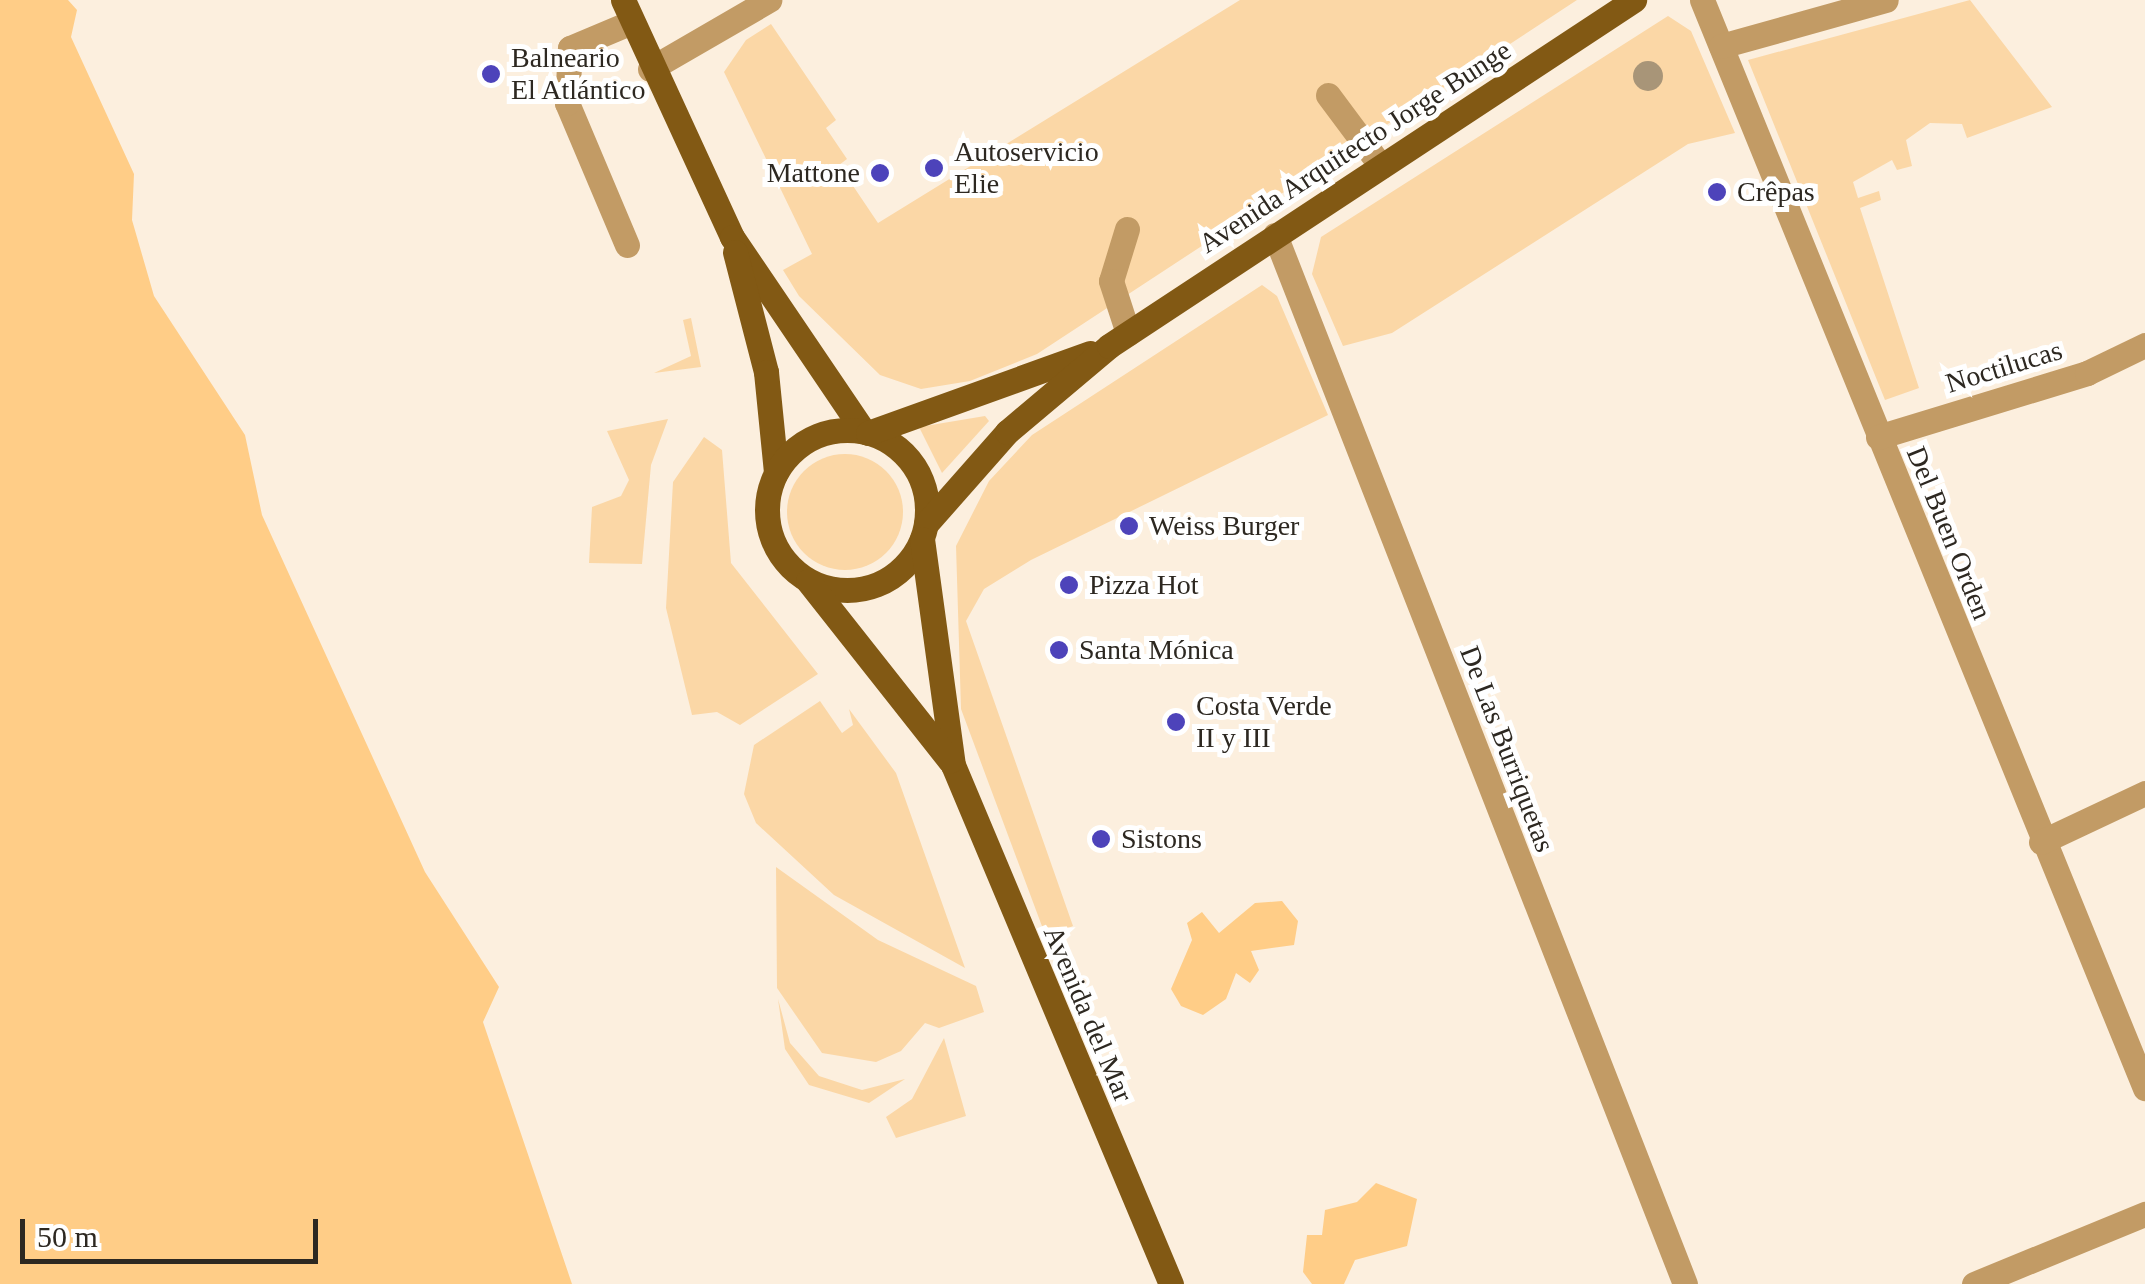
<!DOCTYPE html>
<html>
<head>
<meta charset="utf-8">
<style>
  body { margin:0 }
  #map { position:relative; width:2145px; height:1284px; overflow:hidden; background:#fcefde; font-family:Georgia,serif }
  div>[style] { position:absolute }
  .green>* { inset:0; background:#fbd7a6 }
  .round { border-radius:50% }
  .water>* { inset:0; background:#ffcd87 }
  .minor>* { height:25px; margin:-12.5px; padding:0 12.5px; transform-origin:12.5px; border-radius:12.5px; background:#c29b65 }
  .major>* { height:25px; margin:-12.5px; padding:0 12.5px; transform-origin:12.5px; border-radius:12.5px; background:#825914 }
  .major>.ring { margin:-12.5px; padding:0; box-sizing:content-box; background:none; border:25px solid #825914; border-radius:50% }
  .trees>* { width:30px; height:30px; margin:-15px; border-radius:50%; background:#a89578 }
  .dots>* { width:28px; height:28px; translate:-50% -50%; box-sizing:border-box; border:5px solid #fff; border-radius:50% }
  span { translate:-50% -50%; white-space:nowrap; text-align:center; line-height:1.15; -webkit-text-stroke:10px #fff; paint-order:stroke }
  .poi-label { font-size:28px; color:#2d2821 }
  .left { translate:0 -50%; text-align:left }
  .right { translate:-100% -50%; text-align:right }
  .street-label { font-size:28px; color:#2d2821 }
  .scale { position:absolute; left:20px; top:1219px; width:298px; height:45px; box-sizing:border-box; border:5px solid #2d2821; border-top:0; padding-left:12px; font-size:30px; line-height:35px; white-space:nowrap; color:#2d2821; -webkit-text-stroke:8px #fff; paint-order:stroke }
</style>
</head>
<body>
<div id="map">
  <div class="green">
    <i style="clip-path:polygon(1240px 0,1577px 0,1037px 354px,970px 381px,921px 389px,880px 375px,799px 296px,783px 270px,812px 254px,724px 72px,746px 40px,771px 24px,836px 120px,826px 128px,847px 159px,839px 165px,878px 223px)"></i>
    <i style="clip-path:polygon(1970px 0,2052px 107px,1967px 138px,1962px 124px,1930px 123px,1906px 140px,1912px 166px,1897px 170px,1892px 160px,1853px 182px,1858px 198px,1879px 191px,1881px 200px,1860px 208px,1919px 388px,1885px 400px,1748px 60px)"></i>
    <i style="clip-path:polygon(1668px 16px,1691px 31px,1735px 133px,1688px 144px,1392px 333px,1343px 346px,1312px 274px,1321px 237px)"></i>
    <i style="clip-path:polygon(1262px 285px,1277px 296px,1328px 415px,1031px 560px,984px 589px,966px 621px,1073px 926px,1046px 937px,961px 709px,956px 546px,989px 481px,1032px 435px)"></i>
    <i style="clip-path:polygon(691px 318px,701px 367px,654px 373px,691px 356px,683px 320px)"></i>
    <i style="clip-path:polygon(985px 416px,989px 421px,942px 473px,919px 427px)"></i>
    <i style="clip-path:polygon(668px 419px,651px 465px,642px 564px,589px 563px,592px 507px,621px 496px,629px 480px,607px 431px)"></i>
    <i style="clip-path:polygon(704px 437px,722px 450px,731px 563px,818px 674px,740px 725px,717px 712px,692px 715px,666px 608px,673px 482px)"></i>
    <i class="round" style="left:787px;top:454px;width:116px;height:116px"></i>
    <i style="clip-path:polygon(820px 701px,842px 733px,853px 725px,849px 709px,896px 773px,965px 968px,834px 895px,756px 823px,744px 794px,754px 745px)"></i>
    <i style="clip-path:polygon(776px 867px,878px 940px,976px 986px,984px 1012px,939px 1028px,925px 1023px,901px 1051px,876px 1062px,822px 1053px,777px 988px)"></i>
    <i style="clip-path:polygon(778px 999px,790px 1043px,819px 1076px,862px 1090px,905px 1079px,869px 1103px,809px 1085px,785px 1049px)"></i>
    <i style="clip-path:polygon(944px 1038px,966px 1116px,896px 1138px,886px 1117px,912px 1099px)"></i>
  </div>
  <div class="water">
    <i style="clip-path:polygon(0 0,68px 0,77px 10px,71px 37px,134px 174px,132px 220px,154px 296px,245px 435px,262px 515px,425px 872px,499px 987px,483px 1022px,572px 1284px,0 1284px)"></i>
    <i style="clip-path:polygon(1282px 901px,1298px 921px,1294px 945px,1251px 951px,1259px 970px,1250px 983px,1236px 973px,1226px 999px,1203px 1015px,1181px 1006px,1171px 989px,1192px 940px,1187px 923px,1202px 912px,1219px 933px,1255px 903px)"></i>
    <i style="clip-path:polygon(1376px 1183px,1417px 1199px,1407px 1246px,1355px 1260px,1344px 1284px,1312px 1284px,1303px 1272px,1307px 1235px,1322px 1235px,1325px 1210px,1357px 1202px)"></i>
  </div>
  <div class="minor">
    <i style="left:1702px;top:0;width:1175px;rotate:67.85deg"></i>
    <i style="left:1721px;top:46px;width:171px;rotate:-15.6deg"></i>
    <i style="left:650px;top:69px;width:138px;rotate:-30.1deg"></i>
    <i style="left:1328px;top:95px;width:89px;rotate:53.3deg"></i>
    <i style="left:1127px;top:229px;width:54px;rotate:107.1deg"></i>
    <i style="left:1111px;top:281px;width:55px;rotate:71.9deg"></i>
    <i style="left:1275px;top:235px;width:1126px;rotate:68.65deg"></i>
    <i style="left:627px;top:245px;width:154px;rotate:-112.9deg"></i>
    <i style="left:567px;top:103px;width:55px;rotate:-86.9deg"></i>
    <i style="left:570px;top:48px;width:67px;rotate:-22.8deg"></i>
    <i style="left:1878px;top:437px;width:219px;rotate:-17deg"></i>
    <i style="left:2087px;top:373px;width:64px;rotate:-25.8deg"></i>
    <i style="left:2041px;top:842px;width:115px;rotate:-25.2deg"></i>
    <i style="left:1974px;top:1284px;width:185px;rotate:-22.3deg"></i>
  </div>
  <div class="major">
    <i style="left:623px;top:0;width:261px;rotate:65.3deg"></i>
    <i style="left:732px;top:237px;width:235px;rotate:55.9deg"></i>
    <i style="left:735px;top:252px;width:124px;rotate:75.5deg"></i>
    <i style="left:766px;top:372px;width:101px;rotate:84.3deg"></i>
    <i class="ring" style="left:767px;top:430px;width:135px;height:135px"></i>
    <i style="left:868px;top:433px;width:236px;rotate:-19.8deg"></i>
    <i style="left:926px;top:524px;width:123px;rotate:-48.6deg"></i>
    <i style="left:1007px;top:432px;width:133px;rotate:-40.1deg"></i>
    <i style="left:1109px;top:346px;width:629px;rotate:-33.39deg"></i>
    <i style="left:922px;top:539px;width:228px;rotate:82.2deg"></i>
    <i style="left:953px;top:765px;width:563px;rotate:67.22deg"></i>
    <i style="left:808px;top:581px;width:229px;rotate:51.7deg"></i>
  </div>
  <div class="trees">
    <i style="left:1648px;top:76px"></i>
  </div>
  <div class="dots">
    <i style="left:491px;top:74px;background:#4d43ba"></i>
    <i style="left:934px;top:168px;background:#4d43ba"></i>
    <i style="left:880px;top:173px;background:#4d43ba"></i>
    <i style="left:1717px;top:192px;background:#4d43ba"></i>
    <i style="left:1129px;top:526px;background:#4d43ba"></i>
    <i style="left:1069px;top:585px;background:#4d43ba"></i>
    <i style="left:1059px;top:650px;background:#4d43ba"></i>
    <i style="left:1176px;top:722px;background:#4d43ba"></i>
    <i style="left:1101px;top:839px;background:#4d43ba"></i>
  </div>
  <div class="poi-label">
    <span class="left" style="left:511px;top:74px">Balneario<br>El Atlántico</span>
    <span class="left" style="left:954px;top:168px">Autoservicio<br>Elie</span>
    <span class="right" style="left:860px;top:173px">Mattone</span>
    <span class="left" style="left:1737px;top:192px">Crêpas</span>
    <span class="left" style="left:1149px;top:526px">Weiss Burger</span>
    <span class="left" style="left:1089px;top:585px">Pizza Hot</span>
    <span class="left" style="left:1079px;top:650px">Santa Mónica</span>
    <span class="left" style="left:1196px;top:722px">Costa Verde<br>II y III</span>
    <span class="left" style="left:1121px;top:839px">Sistons</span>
  </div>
  <div class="street-label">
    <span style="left:1355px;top:147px;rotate:-33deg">Avenida Arquitecto Jorge Bunge</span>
    <span style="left:2004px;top:367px;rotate:-17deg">Noctilucas</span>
    <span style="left:1949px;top:533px;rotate:68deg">Del Buen Orden</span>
    <span style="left:1507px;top:749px;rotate:69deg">De Las Burriquetas</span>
    <span style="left:1088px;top:1014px;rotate:67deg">Avenida del Mar</span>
  </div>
  <div class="scale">50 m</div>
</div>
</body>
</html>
